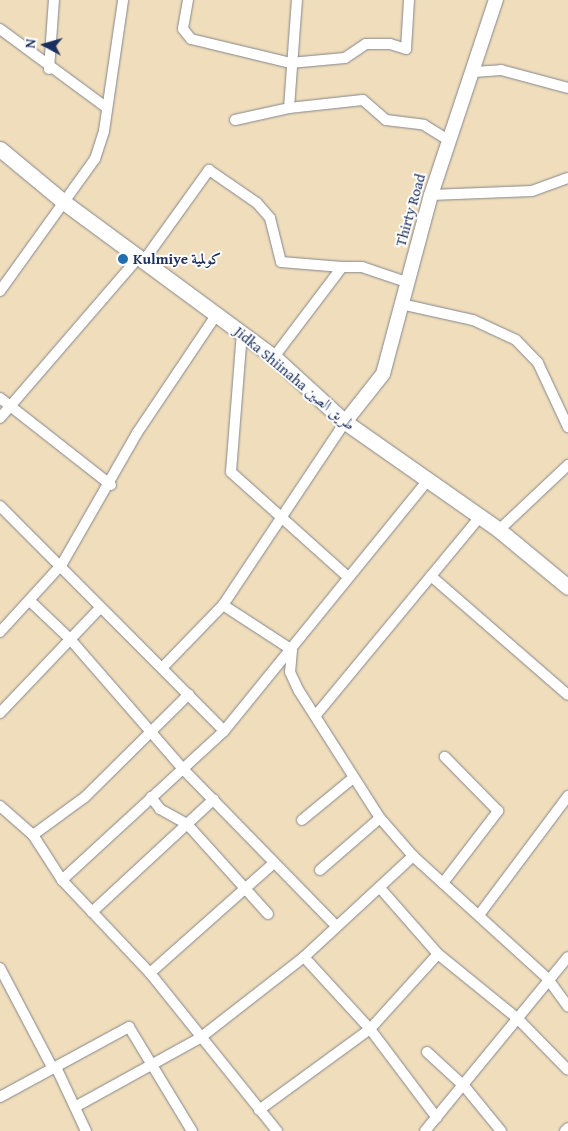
<!DOCTYPE html>
<html>
<head>
<meta charset="utf-8">
<style>
  body { margin:0 }
  #map { position:relative; width:568px; height:1131px; overflow:hidden; background:#efddbb; font-family:"Gentium Book Plus",Amiri,serif }
  div>[style] { position:absolute }
  .roads { filter:drop-shadow(0 0 1px #85868c) drop-shadow(0 0 1px #85868c) }
  .street>* { height:10px; margin:-5px; padding:0 5px; transform-origin:5px; border-radius:5px; background:#fff }
  .secondary>* { height:14px; margin:-7px; padding:0 7px; transform-origin:7px; border-radius:7px; background:#fff }
  .primary>* { height:15px; margin:-7.5px; padding:0 7.5px; transform-origin:7.5px; border-radius:7.5px; background:#fff }
  .dots>* { width:14px; height:14px; translate:-50% -50%; box-sizing:border-box; border:2px solid #fff; border-radius:50% }
  span { translate:-50% -50%; white-space:nowrap; text-align:center; line-height:1.15; -webkit-text-stroke:4px #fff; paint-order:stroke }
  .street-label { font-size:15px; color:#1b2f5e }
  .poi-label { font-size:15px; color:#1b2f5e; font-weight:700 }
  .left { translate:0 -50%; text-align:left }
  .north { position:absolute; left:20px; top:20px; width:50px; height:50px; -webkit-text-stroke:4px #fff; paint-order:stroke; rotate:276deg; font-size:14px; font-weight:700; line-height:20px; text-align:center; color:#1b2f5e }
  .north::after { content:''; display:block; margin:auto; width:18px; height:22px; background:#1b2f5e; clip-path:polygon(50% 0,100% 100%,50% 72%,0 100%) }
</style>
</head>
<body>
<div id="map">
  <div class="roads">
    <div class="street">
      <i style="left:188px;top:0;width:29px;rotate:100deg"></i>
      <i style="left:183px;top:29px;width:13px;rotate:51deg"></i>
      <i style="left:191px;top:39px;width:102px;rotate:13.6deg"></i>
      <i style="left:290px;top:63px;width:55px;rotate:-5.2deg"></i>
      <i style="left:345px;top:58px;width:25px;rotate:-34deg"></i>
      <i style="left:366px;top:44px;width:24px"></i>
      <i style="left:390px;top:44px;width:17px;rotate:17deg"></i>
      <i style="left:406px;top:49px;width:49px;rotate:-86.5deg"></i>
      <i style="left:0;top:29px;width:133px;rotate:36.4deg"></i>
      <i style="left:49px;top:69px;width:69px;rotate:-85.9deg"></i>
      <i style="left:474px;top:72px;width:27px;rotate:-4deg"></i>
      <i style="left:501px;top:70px;width:69px;rotate:15deg"></i>
      <i style="left:289px;top:108px;width:108px;rotate:-85.8deg"></i>
      <i style="left:235px;top:120px;width:55px;rotate:-12.5deg"></i>
      <i style="left:289px;top:108px;width:74px;rotate:-6.2deg"></i>
      <i style="left:363px;top:100px;width:30px;rotate:41deg"></i>
      <i style="left:386px;top:120px;width:38px;rotate:7deg"></i>
      <i style="left:424px;top:125px;width:28px;rotate:32deg"></i>
      <i style="left:431px;top:195px;width:101px;rotate:-2.3deg"></i>
      <i style="left:532px;top:191px;width:38px;rotate:-20deg"></i>
      <i style="left:145px;top:259px;width:110px;rotate:-54.3deg"></i>
      <i style="left:209px;top:170px;width:58px;rotate:34.5deg"></i>
      <i style="left:257px;top:203px;width:20px;rotate:49deg"></i>
      <i style="left:270px;top:218px;width:45px;rotate:76deg"></i>
      <i style="left:281px;top:262px;width:61px;rotate:4.7deg"></i>
      <i style="left:0;top:291px;width:163px;rotate:-54.3deg"></i>
      <i style="left:95px;top:159px;width:29px;rotate:-72deg"></i>
      <i style="left:104px;top:131px;width:132px;rotate:-81.7deg"></i>
      <i style="left:401px;top:304px;width:74px;rotate:12.5deg"></i>
      <i style="left:473px;top:320px;width:47px;rotate:24.9deg"></i>
      <i style="left:516px;top:340px;width:32px;rotate:46deg"></i>
      <i style="left:538px;top:363px;width:71px;rotate:64.9deg"></i>
      <i style="left:242px;top:332px;width:140px;rotate:94.5deg"></i>
      <i style="left:231px;top:472px;width:157px;rotate:41.9deg"></i>
      <i style="left:274px;top:357px;width:113px;rotate:-52.9deg"></i>
      <i style="left:342px;top:267px;width:20px"></i>
      <i style="left:362px;top:267px;width:46px;rotate:18.8deg"></i>
      <i style="left:0;top:398px;width:141px;rotate:38.1deg"></i>
      <i style="left:0;top:418px;width:214px;rotate:-49.2deg"></i>
      <i style="left:0;top:506px;width:317px;rotate:45.1deg"></i>
      <i style="left:499px;top:530px;width:95px;rotate:-43.3deg"></i>
      <i style="left:431px;top:576px;width:181px;rotate:41deg"></i>
      <i style="left:30px;top:601px;width:55px;rotate:43.5deg"></i>
      <i style="left:70px;top:639px;width:172px;rotate:49deg"></i>
      <i style="left:183px;top:769px;width:218px;rotate:45.7deg"></i>
      <i style="left:223px;top:605px;width:82px;rotate:33.1deg"></i>
      <i style="left:292px;top:650px;width:22px;rotate:95deg"></i>
      <i style="left:290px;top:672px;width:21px;rotate:65deg"></i>
      <i style="left:299px;top:691px;width:151px;rotate:57.5deg"></i>
      <i style="left:380px;top:818px;width:50px;rotate:49deg"></i>
      <i style="left:413px;top:856px;width:183px;rotate:42.3deg"></i>
      <i style="left:548px;top:979px;width:34px;rotate:54deg"></i>
      <i style="left:0;top:632px;width:92px;rotate:-47.6deg"></i>
      <i style="left:62px;top:564px;width:151px;rotate:-60.2deg"></i>
      <i style="left:137px;top:433px;width:143px;rotate:-56.1deg"></i>
      <i style="left:163px;top:667px;width:86px;rotate:-45.9deg"></i>
      <i style="left:223px;top:605px;width:220px;rotate:-56.3deg"></i>
      <i style="left:0;top:713px;width:144px;rotate:-46.4deg"></i>
      <i style="left:316px;top:715px;width:256px;rotate:-50.4deg"></i>
      <i style="left:151px;top:797px;width:15px;rotate:53deg"></i>
      <i style="left:160px;top:809px;width:31px;rotate:29deg"></i>
      <i style="left:187px;top:824px;width:121px;rotate:48deg"></i>
      <i style="left:0;top:806px;width:44px;rotate:41.3deg"></i>
      <i style="left:33px;top:835px;width:54px;rotate:57.2deg"></i>
      <i style="left:62px;top:880px;width:128px;rotate:46.6deg"></i>
      <i style="left:150px;top:973px;width:203px;rotate:51.2deg"></i>
      <i style="left:302px;top:820px;width:66px;rotate:-39.5deg"></i>
      <i style="left:33px;top:835px;width:64px;rotate:-36.2deg"></i>
      <i style="left:85px;top:797px;width:146px;rotate:-44.7deg"></i>
      <i style="left:320px;top:870px;width:79px;rotate:-40.9deg"></i>
      <i style="left:62px;top:880px;width:220px;rotate:-42.6deg"></i>
      <i style="left:224px;top:731px;width:322px;rotate:-50.9deg"></i>
      <i style="left:443px;top:883px;width:91px;rotate:-52.6deg"></i>
      <i style="left:498px;top:811px;width:76px;rotate:-134.5deg"></i>
      <i style="left:380px;top:888px;width:88px;rotate:48.7deg"></i>
      <i style="left:438px;top:954px;width:103px;rotate:39.1deg"></i>
      <i style="left:518px;top:1019px;width:71px;rotate:45.6deg"></i>
      <i style="left:92px;top:912px;width:166px;rotate:-42.8deg"></i>
      <i style="left:479px;top:915px;width:149px;rotate:-53.2deg"></i>
      <i style="left:304px;top:957px;width:98px;rotate:47.5deg"></i>
      <i style="left:370px;top:1029px;width:111px;rotate:53deg"></i>
      <i style="left:0;top:968px;width:114px;rotate:62.3deg"></i>
      <i style="left:150px;top:973px;width:166px;rotate:-41.6deg"></i>
      <i style="left:427px;top:1052px;width:52px;rotate:42.6deg"></i>
      <i style="left:465px;top:1087px;width:57px;rotate:50.7deg"></i>
      <i style="left:56px;top:1067px;width:71px;rotate:64.9deg"></i>
      <i style="left:0;top:1097px;width:147px;rotate:-28.5deg"></i>
      <i style="left:129px;top:1027px;width:122px;rotate:58.8deg"></i>
      <i style="left:75px;top:1107px;width:143px;rotate:-28.9deg"></i>
      <i style="left:200px;top:1038px;width:132px;rotate:-37.9deg"></i>
      <i style="left:304px;top:957px;width:149px;rotate:-42.8deg"></i>
      <i style="left:259px;top:1110px;width:137px;rotate:-36.1deg"></i>
      <i style="left:370px;top:1029px;width:101px;rotate:-47.8deg"></i>
      <i style="left:425px;top:1131px;width:225px;rotate:-50.6deg"></i>
      <i style="left:565px;top:1131px;width:4px;rotate:-45deg"></i>
    </div>
    <div class="secondary">
      <i style="left:345px;top:422px;width:61px;rotate:-51.6deg"></i>
      <i style="left:383px;top:374px;width:185px;rotate:-75deg"></i>
      <i style="left:431px;top:195px;width:206px;rotate:-71.6deg"></i>
    </div>
    <div class="primary">
      <i style="left:0;top:149px;width:85px;rotate:39.7deg"></i>
      <i style="left:65px;top:203px;width:260px;rotate:36.4deg"></i>
      <i style="left:274px;top:357px;width:96px;rotate:42.5deg"></i>
      <i style="left:345px;top:422px;width:188px;rotate:35deg"></i>
      <i style="left:499px;top:530px;width:89px;rotate:39.6deg"></i>
    </div>
  </div>
  <div class="dots">
    <i style="left:123px;top:259px;background:#1f6fb2"></i>
  </div>
  <div class="street-label">
    <span style="left:410px;top:210px;rotate:-74deg">Thirty Road</span>
    <span style="left:295px;top:378px;rotate:40deg">Jidka Shiinaha طريق الصين</span>
  </div>
  <div class="poi-label">
    <span class="left" style="left:133px;top:259px">Kulmiye كولمية</span>
  </div>
  <div class="north">N</div>
</div>
</body>
</html>
